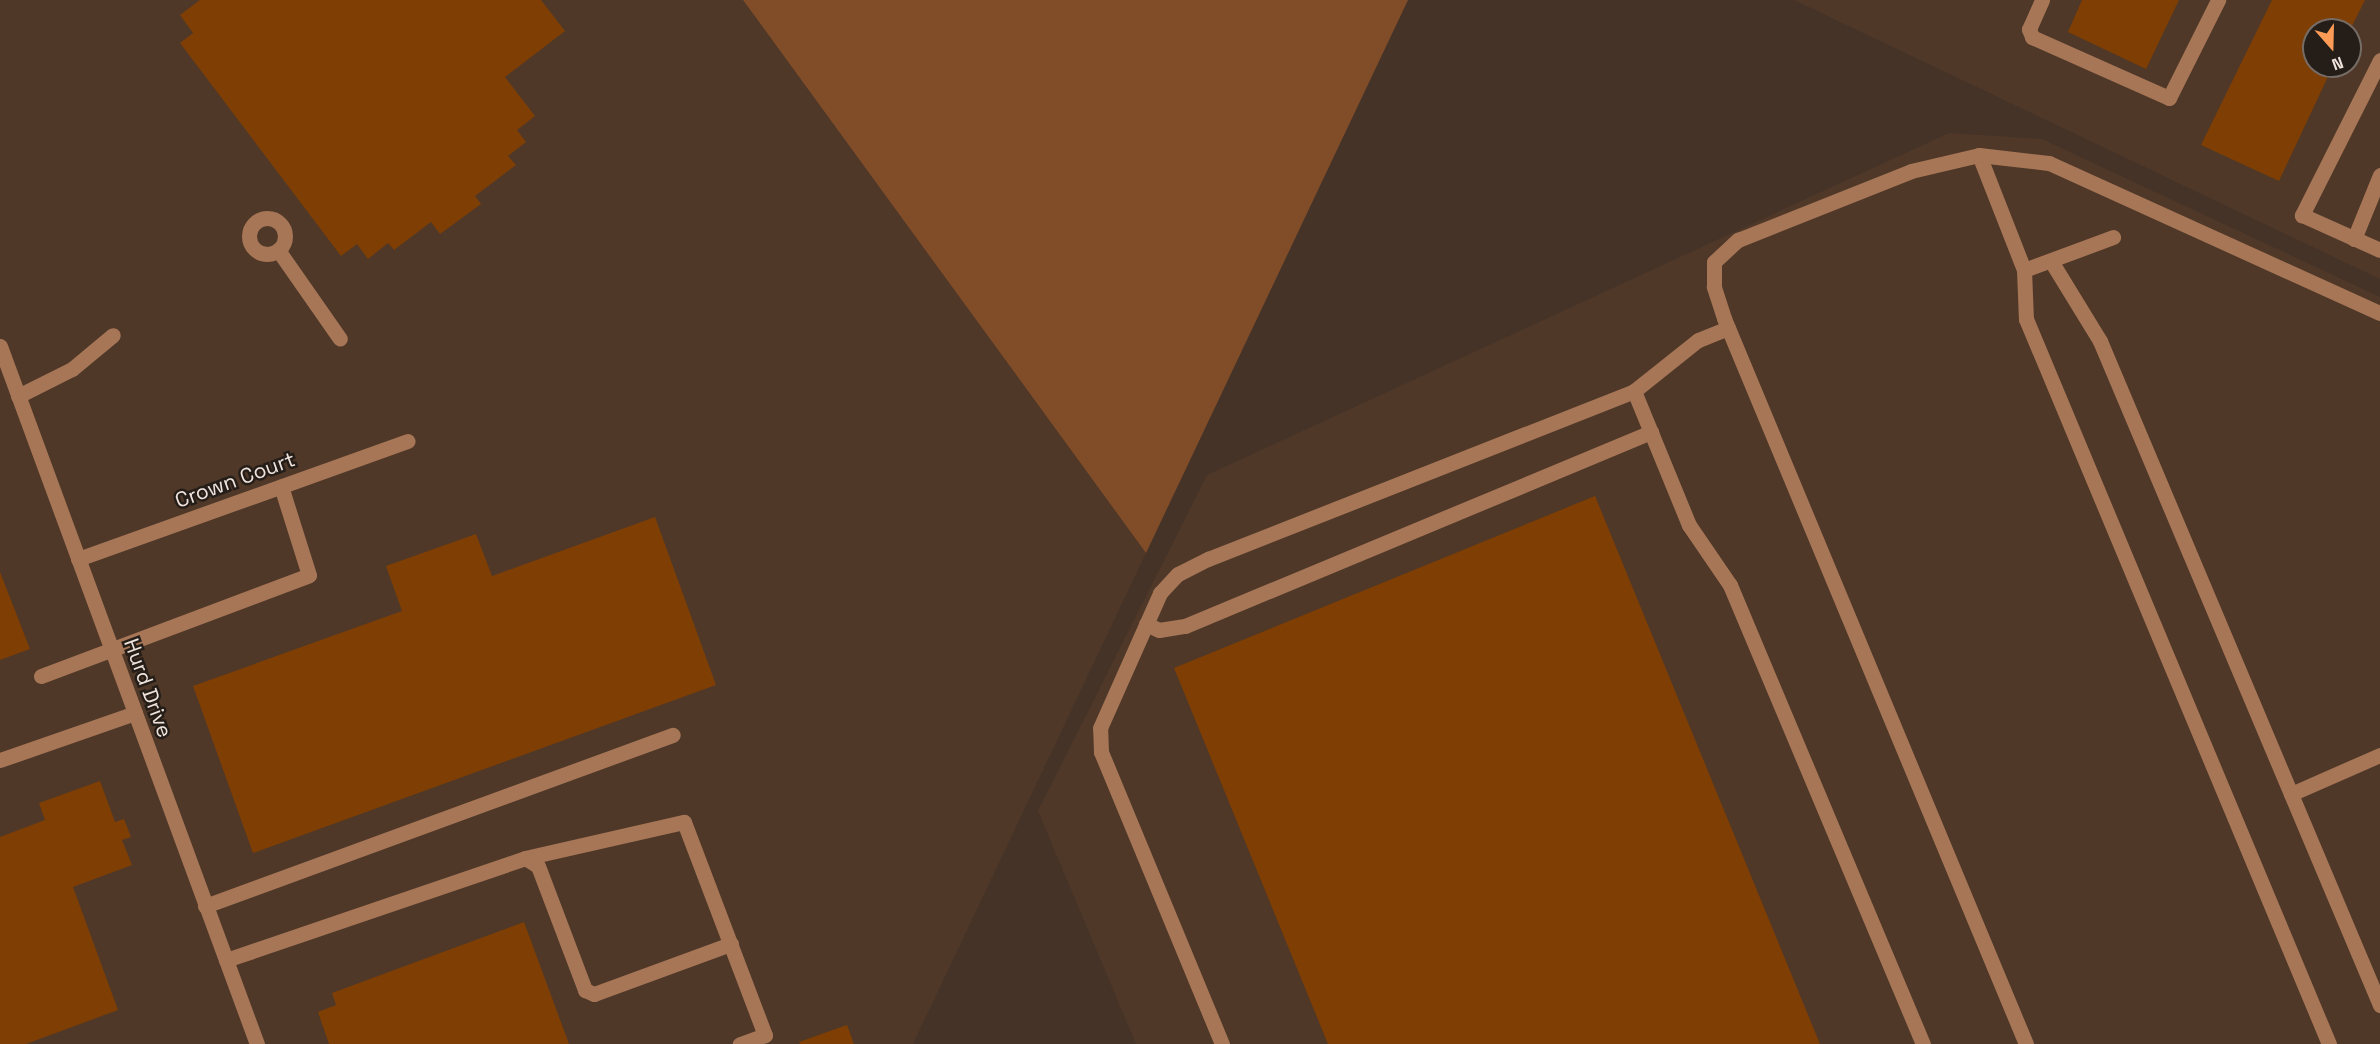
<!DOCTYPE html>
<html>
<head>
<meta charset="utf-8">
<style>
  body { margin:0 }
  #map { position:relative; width:2380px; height:1044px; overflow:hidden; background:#453328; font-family:"Space Grotesk",sans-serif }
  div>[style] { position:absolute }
  .built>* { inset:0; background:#4f3828 }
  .green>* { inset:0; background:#814d29 }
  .building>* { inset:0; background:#7f3e04 }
  .minor>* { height:15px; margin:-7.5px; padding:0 7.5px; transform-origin:7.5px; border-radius:7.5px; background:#a77657 }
  .minor>.ring { margin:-7.5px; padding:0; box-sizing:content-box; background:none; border:15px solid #a77657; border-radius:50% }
  span { translate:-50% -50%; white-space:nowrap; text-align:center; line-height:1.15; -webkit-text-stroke:5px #251d18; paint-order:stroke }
  .street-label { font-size:21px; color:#efe3dc }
  .north { position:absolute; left:2302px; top:18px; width:60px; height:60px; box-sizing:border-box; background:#251d18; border:2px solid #766c66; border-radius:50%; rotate:160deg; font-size:16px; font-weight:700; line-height:24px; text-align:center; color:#efe3dc }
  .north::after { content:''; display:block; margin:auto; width:21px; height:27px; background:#fe9c57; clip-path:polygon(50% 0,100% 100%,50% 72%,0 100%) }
</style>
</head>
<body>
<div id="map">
  <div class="built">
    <i style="clip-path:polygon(0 0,743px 0,1146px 553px,913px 1044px,0 1044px)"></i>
    <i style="clip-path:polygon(evenodd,1794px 0,2380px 0,2380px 279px,1794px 0,2314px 30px,2350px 30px,2350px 66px,2314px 66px,2314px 30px)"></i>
    <i style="clip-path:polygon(1949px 133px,2042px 139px,2380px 297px,2380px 1044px,1136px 1044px,1038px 811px,1207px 475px)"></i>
  </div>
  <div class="green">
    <i style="clip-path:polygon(743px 0,1408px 0,1146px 553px)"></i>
  </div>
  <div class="building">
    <i style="clip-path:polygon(200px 0,541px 0,565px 31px,505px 77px,535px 116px,517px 130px,526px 142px,508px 156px,516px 165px,475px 196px,481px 204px,440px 234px,431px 222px,394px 250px,388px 243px,368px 259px,357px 244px,341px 256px,180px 43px,193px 33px,180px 15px)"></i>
    <i style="clip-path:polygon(2082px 0,2179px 0,2146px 69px,2068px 32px)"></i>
    <i style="clip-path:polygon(2272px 0,2365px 0,2350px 30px,2314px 30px,2314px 66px,2333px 66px,2279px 181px,2201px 145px)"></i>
    <i style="clip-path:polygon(1595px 496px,1820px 1044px,1328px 1044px,1174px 668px)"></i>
    <i style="clip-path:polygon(655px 517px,716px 685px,253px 853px,193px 686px,402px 611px,386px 566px,476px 534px,492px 576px)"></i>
    <i style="clip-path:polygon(0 572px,30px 649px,0 660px)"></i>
    <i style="clip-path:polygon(100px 781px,115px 822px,124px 819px,131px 837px,122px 840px,132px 865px,73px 887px,118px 1010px,26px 1044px,0 1044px,0 837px,45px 820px,39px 803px)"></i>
    <i style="clip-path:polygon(524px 922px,569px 1044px,329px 1044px,318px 1012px,336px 1005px,332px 993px)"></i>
    <i style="clip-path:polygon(847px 1025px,854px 1044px,800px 1044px,799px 1042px)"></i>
  </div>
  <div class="minor">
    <i style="left:2042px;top:0;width:32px;rotate:114deg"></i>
    <i style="left:2029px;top:29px;width:9px;rotate:69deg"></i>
    <i style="left:2032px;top:37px;width:150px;rotate:24deg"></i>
    <i style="left:2169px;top:98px;width:110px;rotate:-63.4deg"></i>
    <i style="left:2380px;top:60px;width:174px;rotate:116.7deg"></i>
    <i style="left:2302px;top:215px;width:85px;rotate:24.2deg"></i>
    <i style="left:1979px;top:155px;width:123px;rotate:68.6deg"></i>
    <i style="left:2024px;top:270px;width:95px;rotate:-20.3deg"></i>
    <i class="ring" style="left:249px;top:218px;width:21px;height:21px"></i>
    <i style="left:2354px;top:239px;width:69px;rotate:-67.9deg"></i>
    <i style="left:278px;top:250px;width:108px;rotate:55.1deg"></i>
    <i style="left:2051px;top:261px;width:94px;rotate:58.5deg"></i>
    <i style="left:2100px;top:341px;width:721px;rotate:67.14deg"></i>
    <i style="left:2024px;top:270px;width:49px;rotate:87.7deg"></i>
    <i style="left:2026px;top:319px;width:786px;rotate:67.32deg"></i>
    <i style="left:1728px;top:328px;width:32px;rotate:158deg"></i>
    <i style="left:1698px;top:340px;width:82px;rotate:141.4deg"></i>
    <i style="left:1634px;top:391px;width:145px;rotate:67.7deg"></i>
    <i style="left:1689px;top:525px;width:73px;rotate:55.7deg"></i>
    <i style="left:1730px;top:585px;width:498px;rotate:67.2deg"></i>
    <i style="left:0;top:346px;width:744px;rotate:69.79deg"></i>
    <i style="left:18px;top:396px;width:60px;rotate:-26.6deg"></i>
    <i style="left:72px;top:369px;width:53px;rotate:-39.7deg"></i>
    <i style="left:78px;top:559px;width:350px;rotate:-19.7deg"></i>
    <i style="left:1146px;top:624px;width:14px;rotate:25deg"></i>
    <i style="left:1159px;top:630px;width:26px;rotate:-9deg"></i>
    <i style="left:1185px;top:626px;width:505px;rotate:-22.6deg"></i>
    <i style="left:41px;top:676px;width:286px;rotate:-20.6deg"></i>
    <i style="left:309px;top:575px;width:93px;rotate:-107.5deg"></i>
    <i style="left:0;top:760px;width:143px;rotate:-19.2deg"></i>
    <i style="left:2291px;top:794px;width:97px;rotate:-23.7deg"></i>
    <i style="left:525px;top:858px;width:163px;rotate:-12.8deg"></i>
    <i style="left:684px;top:822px;width:228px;rotate:69.2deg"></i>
    <i style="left:765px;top:1035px;width:27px;rotate:160deg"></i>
    <i style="left:205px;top:906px;width:498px;rotate:-20.1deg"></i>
    <i style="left:226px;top:960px;width:316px;rotate:-18.8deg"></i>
    <i style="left:525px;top:858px;width:15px;rotate:32deg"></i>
    <i style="left:538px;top:866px;width:133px;rotate:69.2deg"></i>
    <i style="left:585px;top:990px;width:10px;rotate:24deg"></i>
    <i style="left:594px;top:994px;width:146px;rotate:-20.1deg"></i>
    <i style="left:1222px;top:1044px;width:316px;rotate:-112.5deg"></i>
    <i style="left:1101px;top:752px;width:24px;rotate:-92deg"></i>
    <i style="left:1100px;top:728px;width:148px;rotate:-66deg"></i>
    <i style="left:1160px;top:593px;width:26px;rotate:-47deg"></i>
    <i style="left:1178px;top:574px;width:34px;rotate:-27deg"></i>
    <i style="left:1208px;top:559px;width:458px;rotate:-21.5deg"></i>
    <i style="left:2026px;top:1044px;width:786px;rotate:-112.59deg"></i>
    <i style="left:1724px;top:318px;width:33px;rotate:-108deg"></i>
    <i style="left:1714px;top:287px;width:25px;rotate:-90deg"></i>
    <i style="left:1714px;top:262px;width:33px;rotate:-43deg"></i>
    <i style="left:1738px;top:240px;width:186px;rotate:-21.7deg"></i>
    <i style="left:1911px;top:171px;width:70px;rotate:-13.2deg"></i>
    <i style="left:1979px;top:155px;width:70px;rotate:6.5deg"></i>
    <i style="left:2049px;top:163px;width:363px;rotate:24.4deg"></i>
  </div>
  <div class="street-label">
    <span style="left:235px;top:480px;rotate:-20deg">Crown Court</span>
    <span style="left:148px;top:688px;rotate:70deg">Hurd Drive</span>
  </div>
  <div class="north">N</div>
</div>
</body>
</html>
